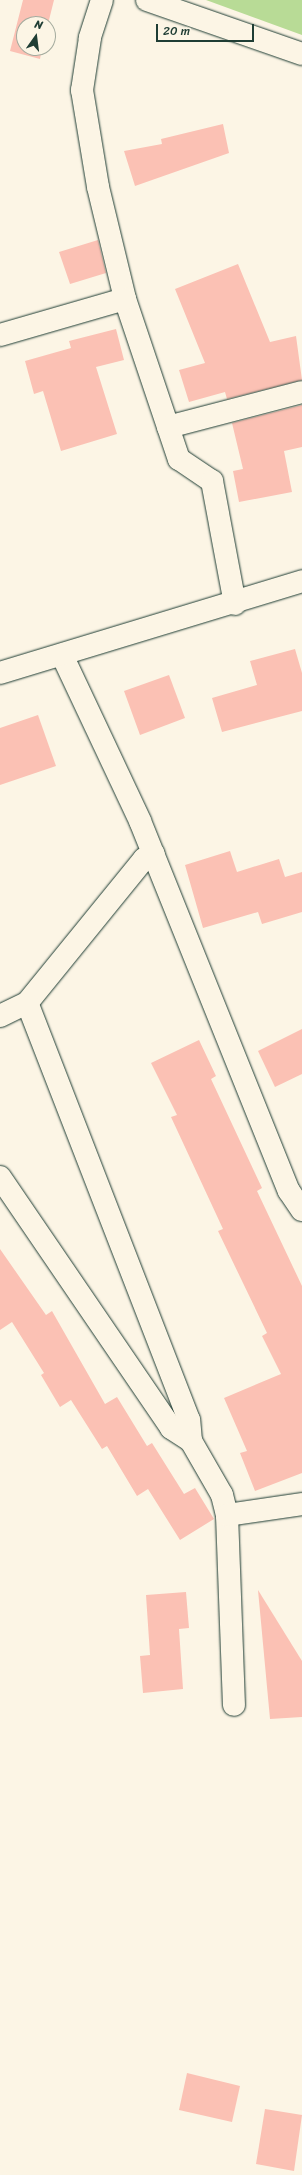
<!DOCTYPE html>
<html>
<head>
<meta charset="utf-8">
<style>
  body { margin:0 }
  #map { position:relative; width:302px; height:2175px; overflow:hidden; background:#fcf5e5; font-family:Sriracha,sans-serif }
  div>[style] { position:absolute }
  .green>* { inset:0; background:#b8db96 }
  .building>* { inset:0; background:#fbc1b4 }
  .roads { filter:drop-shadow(0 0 1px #1f3d34) drop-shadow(0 0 1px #1f3d34) }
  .minor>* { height:22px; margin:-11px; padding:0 11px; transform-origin:11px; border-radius:11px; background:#fcf5e5 }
  .tertiary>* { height:22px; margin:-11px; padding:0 11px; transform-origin:11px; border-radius:11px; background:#fcf5e5 }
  span { translate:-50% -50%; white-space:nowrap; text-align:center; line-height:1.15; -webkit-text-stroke:3px #fcf5e5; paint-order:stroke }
  .north { position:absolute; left:16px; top:16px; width:40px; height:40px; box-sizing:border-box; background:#fcf5e5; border:1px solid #a4ab9e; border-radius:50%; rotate:14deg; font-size:11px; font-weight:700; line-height:16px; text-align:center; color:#1f3d34 }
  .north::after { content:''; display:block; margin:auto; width:14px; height:18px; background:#1f3d34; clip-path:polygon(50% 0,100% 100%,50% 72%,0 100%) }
  .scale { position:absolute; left:156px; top:24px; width:98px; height:18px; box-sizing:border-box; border:2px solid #1f3d34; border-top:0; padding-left:5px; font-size:12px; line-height:14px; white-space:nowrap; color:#1f3d34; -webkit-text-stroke:3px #fcf5e5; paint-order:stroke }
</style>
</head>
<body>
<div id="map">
  <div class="green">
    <i style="clip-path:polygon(206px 0,302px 0,302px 35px)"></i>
  </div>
  <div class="building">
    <i style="clip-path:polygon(23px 0,54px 0,48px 24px,24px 24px,24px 48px,42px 48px,40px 59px,10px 51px)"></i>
    <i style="clip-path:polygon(223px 124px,229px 153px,135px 186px,124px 151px,162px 144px,161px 139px)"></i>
    <i style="clip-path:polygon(98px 240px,106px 273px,70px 284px,59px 252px)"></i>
    <i style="clip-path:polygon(238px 264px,270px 342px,296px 336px,302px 380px,227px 399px,225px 392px,189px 402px,179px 370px,205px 363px,175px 289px)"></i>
    <i style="clip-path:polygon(116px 329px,124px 360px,96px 367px,117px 434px,61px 451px,43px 391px,34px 394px,25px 361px,71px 348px,69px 341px)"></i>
    <i style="clip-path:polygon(302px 405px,302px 447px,284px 451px,292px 492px,239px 502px,233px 471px,243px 469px,232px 423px)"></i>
    <i style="clip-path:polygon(295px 649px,302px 673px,302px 711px,222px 732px,212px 698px,257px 685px,250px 661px)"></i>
    <i style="clip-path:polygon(169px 675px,185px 718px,140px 735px,124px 691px)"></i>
    <i style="clip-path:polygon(38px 715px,56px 766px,0 785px,0 728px)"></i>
    <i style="clip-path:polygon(230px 851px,237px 872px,279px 859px,285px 877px,302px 872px,302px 912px,262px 924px,258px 912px,203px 928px,185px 865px)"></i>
    <i style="clip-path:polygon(302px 1029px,302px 1074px,275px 1087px,258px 1051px)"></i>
    <i style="clip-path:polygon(199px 1040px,216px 1076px,211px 1079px,262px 1188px,257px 1191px,302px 1286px,302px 1473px,255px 1491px,240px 1453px,247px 1451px,224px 1398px,281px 1374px,262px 1336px,267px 1333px,218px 1231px,223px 1229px,171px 1117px,177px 1115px,151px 1063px)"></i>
    <i style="clip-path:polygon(0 1249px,46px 1315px,52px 1311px,105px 1404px,117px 1397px,147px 1446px,152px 1443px,184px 1494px,195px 1488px,214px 1519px,180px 1540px,148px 1489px,137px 1496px,107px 1446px,102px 1449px,71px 1400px,60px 1407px,41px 1375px,44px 1373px,12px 1322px,0 1330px)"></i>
    <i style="clip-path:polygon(258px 1590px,302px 1661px,302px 1717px,270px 1719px)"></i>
    <i style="clip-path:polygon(186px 1592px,189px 1628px,179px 1629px,183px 1689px,143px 1693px,140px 1656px,150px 1655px,146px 1595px)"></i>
    <i style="clip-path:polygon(187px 2073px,240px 2086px,232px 2122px,179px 2110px)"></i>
    <i style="clip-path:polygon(265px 2109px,302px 2115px,294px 2171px,256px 2164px)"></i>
  </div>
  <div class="roads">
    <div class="minor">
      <i style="left:102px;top:0;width:40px;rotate:108deg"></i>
      <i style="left:90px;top:38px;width:53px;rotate:98.7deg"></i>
      <i style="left:82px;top:90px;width:98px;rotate:80.6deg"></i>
      <i style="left:98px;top:187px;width:115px;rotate:76.4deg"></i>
      <i style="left:125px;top:299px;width:169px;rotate:71.4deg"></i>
      <i style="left:179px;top:459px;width:40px;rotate:34deg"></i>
      <i style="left:212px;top:481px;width:125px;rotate:79.4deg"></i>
      <i style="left:147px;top:0;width:164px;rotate:19.2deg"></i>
      <i style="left:0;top:335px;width:130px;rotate:-16.1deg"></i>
      <i style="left:168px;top:427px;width:138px;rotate:-14.6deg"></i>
      <i style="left:62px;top:655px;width:183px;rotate:64.8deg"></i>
      <i style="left:140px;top:821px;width:399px;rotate:68.1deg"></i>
      <i style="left:289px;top:1191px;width:23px;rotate:56deg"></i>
      <i style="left:0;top:1016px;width:30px;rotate:-26deg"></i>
      <i style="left:27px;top:1003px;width:186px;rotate:-50.9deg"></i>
      <i style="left:144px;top:859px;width:11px;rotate:-27deg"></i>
      <i style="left:0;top:1177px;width:304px;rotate:55.7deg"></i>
      <i style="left:171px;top:1428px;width:24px;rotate:33deg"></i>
      <i style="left:191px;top:1441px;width:21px;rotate:-95deg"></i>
      <i style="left:189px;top:1420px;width:447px;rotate:-111.2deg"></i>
      <i style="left:191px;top:1441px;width:62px;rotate:60.1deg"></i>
      <i style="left:222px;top:1495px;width:21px;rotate:76deg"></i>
      <i style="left:227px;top:1515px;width:190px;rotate:87.9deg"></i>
      <i style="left:227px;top:1515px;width:76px;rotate:-8.3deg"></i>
    </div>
    <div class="tertiary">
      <i style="left:0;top:673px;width:316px;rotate:-16.9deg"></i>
    </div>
  </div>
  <div class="north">N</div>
  <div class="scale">20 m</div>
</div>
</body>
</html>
